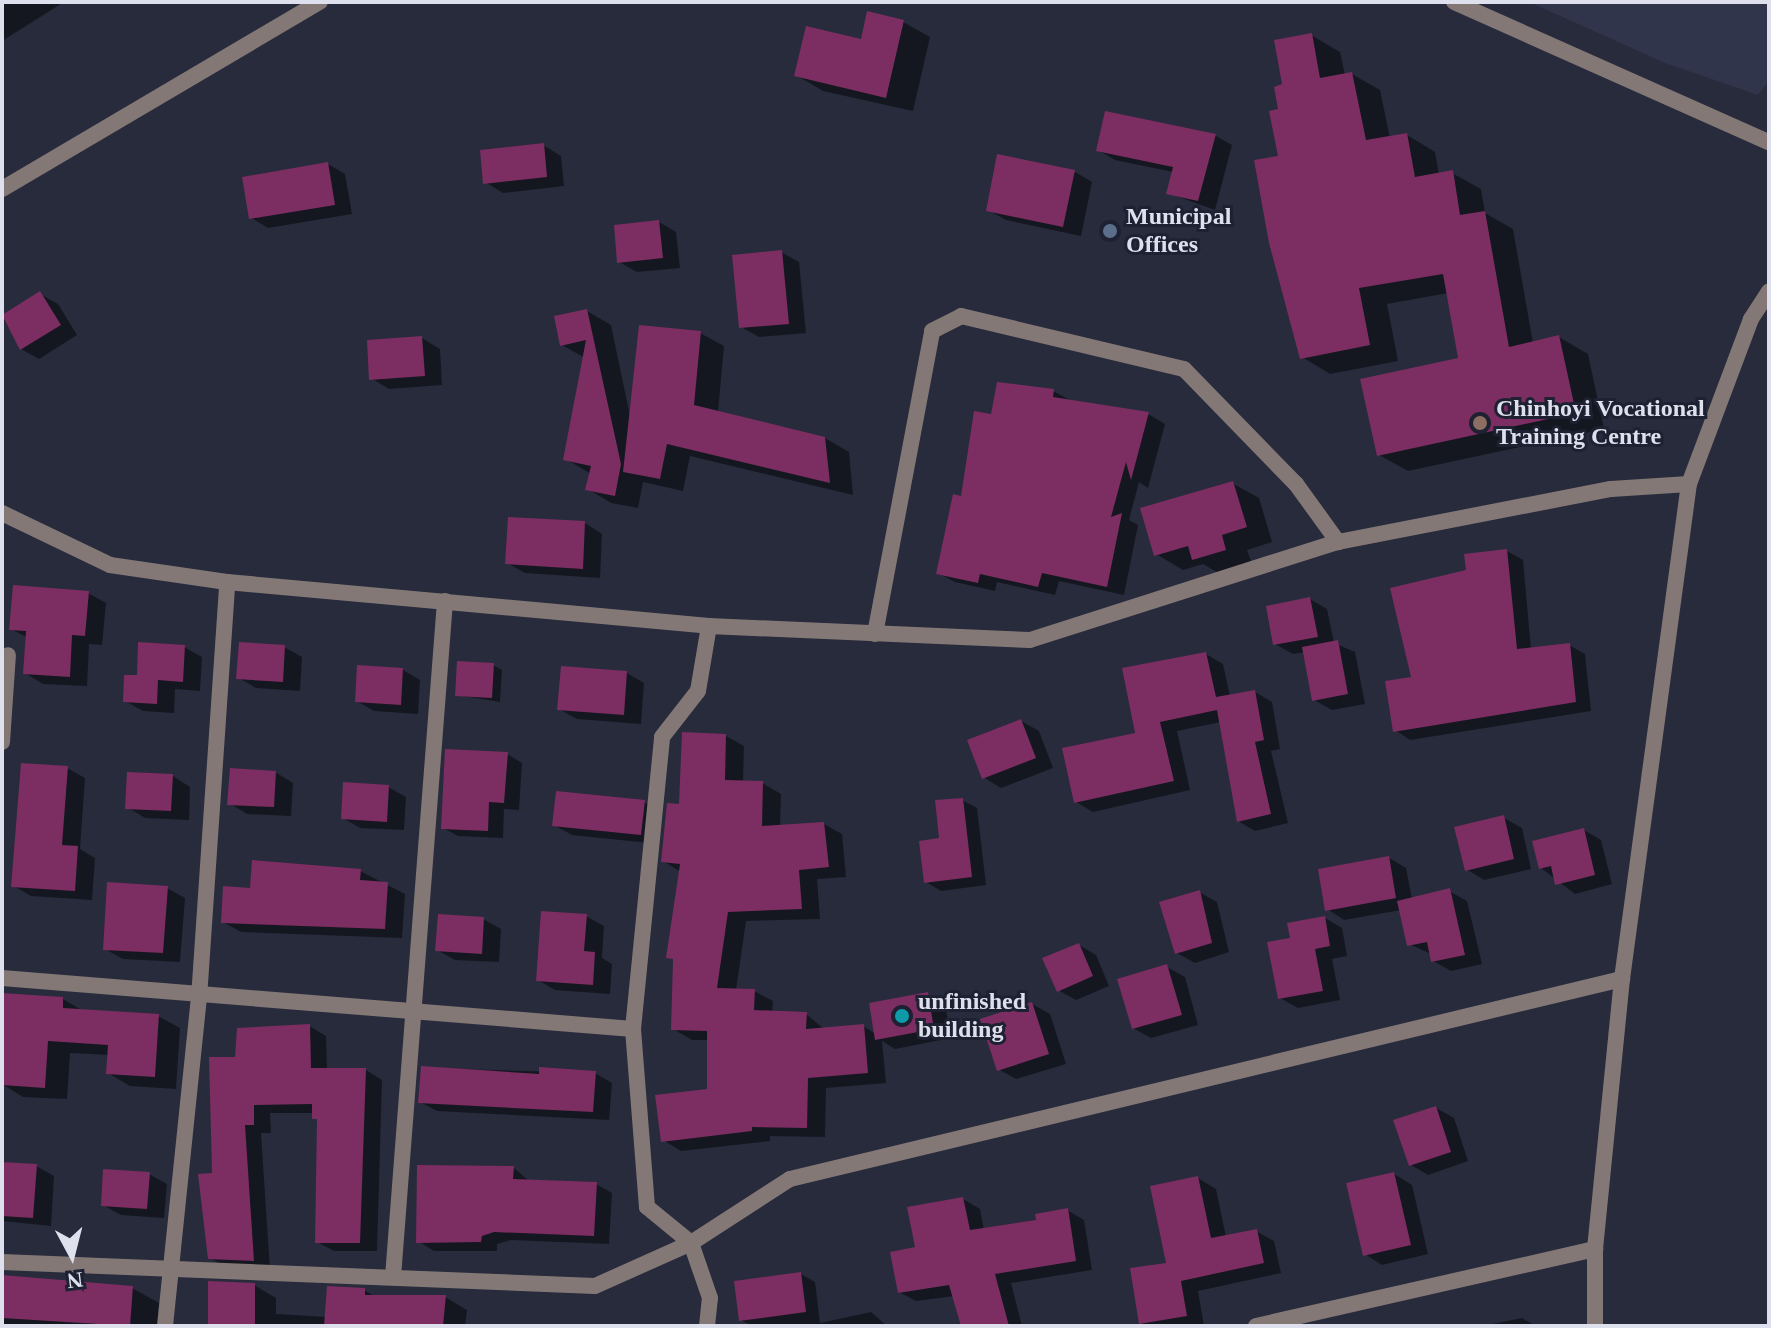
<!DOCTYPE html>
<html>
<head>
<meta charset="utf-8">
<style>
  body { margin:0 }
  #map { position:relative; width:1771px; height:1328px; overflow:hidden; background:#272b3c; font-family:"Times New Roman",serif }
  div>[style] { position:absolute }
  .built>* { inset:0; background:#30354b }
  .shadow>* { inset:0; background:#0007 }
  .building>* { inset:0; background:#7c2d61 }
  .minor>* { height:16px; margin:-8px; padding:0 8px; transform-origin:8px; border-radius:8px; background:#847876 }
  .tertiary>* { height:16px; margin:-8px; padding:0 8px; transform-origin:8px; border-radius:8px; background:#847876 }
  .dots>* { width:22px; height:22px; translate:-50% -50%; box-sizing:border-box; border:4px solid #1d2132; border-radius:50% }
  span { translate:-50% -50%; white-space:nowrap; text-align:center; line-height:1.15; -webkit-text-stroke:6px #1d2132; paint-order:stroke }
  .poi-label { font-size:24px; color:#dee1ed; font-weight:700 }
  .left { translate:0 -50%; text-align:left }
  .frame { position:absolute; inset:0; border:4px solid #dee1ed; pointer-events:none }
  .north { position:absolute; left:32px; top:1216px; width:80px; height:80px; -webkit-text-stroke:6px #1d2132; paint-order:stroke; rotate:173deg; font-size:22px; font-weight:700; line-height:32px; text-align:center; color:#dee1ed }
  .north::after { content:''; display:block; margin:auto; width:28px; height:36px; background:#dee1ed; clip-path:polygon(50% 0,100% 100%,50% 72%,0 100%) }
</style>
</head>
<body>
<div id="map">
  <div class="built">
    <i style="clip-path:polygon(1529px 2px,1769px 2px,1769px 81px,1758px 95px,1665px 63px)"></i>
  </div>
  <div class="shadow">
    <i style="clip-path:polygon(2px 2px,64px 2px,2px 41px)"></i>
    <i style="clip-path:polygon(903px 22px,930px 37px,913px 111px,823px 91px,796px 75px)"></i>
    <i style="clip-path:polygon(1311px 35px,1340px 52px,1345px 75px,1352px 74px,1380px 90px,1390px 138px,1407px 135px,1435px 152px,1439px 175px,1452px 173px,1481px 189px,1485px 213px,1513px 229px,1533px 343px,1559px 337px,1588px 354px,1604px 429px,1408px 471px,1379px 455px,1460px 359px,1448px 293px,1387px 304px,1398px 361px,1330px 374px,1302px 357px,1280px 157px,1280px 111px,1285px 86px)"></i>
    <i style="clip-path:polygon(1106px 113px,1216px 136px,1232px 145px,1215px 210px,1168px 193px,1173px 172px,1115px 160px,1098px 150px)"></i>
    <i style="clip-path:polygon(543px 145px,561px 156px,564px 186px,503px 193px,485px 182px)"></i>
    <i style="clip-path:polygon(999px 157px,1075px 172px,1092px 182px,1081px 236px,1006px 220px,988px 210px)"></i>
    <i style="clip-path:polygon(328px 164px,345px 174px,352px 214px,268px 228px,250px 217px)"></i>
    <i style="clip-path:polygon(659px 222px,676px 232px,680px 268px,637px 272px,619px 262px)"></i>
    <i style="clip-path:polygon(781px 252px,799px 262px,806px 333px,759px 337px,741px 327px)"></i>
    <i style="clip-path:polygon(40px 294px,58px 304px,77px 335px,39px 359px,21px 349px,2px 317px)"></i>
    <i style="clip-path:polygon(587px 311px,611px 325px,630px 416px,700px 333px,724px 346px,718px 412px,825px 438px,849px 452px,853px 495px,690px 456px,683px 491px,643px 482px,638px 508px,611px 503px,588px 489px,591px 474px,566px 459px,585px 358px,562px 345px)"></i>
    <i style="clip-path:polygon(422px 338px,440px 349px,442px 385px,389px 389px,371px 378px)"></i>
    <i style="clip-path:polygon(1053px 391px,1070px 400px,1148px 414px,1165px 424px,1148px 488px,1139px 482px,1129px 520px,1138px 525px,1124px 595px,1059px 581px,1055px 595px,997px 582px,995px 591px,955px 582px,938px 573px,993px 417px)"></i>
    <i style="clip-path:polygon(1232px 483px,1259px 498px,1272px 542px,1247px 550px,1252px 564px,1220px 574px,1203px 564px,1183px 570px,1156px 554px)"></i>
    <i style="clip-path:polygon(585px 523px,602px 534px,600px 578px,525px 573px,507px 563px)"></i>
    <i style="clip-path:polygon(1507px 551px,1523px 560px,1531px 649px,1569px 645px,1585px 654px,1591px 711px,1410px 740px,1395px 730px,1413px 678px,1468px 572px)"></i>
    <i style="clip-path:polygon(88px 593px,106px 603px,102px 645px,89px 644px,87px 686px,43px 684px,25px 673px,28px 638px,11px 629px)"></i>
    <i style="clip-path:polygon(1310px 599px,1327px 609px,1334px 643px,1355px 652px,1365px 704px,1332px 710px,1314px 700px,1305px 652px,1293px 654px,1275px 644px)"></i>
    <i style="clip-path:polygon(184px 647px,202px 657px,200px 691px,175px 689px,174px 713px,143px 711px,125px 701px,139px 678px)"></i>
    <i style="clip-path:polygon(284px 647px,302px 657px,300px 691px,256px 688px,239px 678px)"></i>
    <i style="clip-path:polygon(1206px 654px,1223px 664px,1230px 696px,1255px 692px,1272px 702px,1280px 749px,1271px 751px,1288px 823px,1255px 831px,1238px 821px,1221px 722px,1177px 731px,1190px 790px,1093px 812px,1076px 802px)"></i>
    <i style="clip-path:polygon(493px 665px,502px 670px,500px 702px,457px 695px)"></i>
    <i style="clip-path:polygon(403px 670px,420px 680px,418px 714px,374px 711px,357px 701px)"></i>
    <i style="clip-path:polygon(627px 673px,644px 683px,641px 724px,577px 719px,559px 709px)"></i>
    <i style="clip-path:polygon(1021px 721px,1039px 731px,1053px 768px,1001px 788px,983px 777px)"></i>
    <i style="clip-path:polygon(726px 736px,744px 746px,743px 782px,762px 783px,781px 794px,780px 827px,824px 824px,842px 834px,846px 877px,817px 879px,820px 919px,746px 921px,736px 990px,754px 991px,773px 1001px,772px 1013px,806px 1014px,824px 1029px,863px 1026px,876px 1034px,927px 994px,945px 1004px,951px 1038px,895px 1049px,882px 1041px,886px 1083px,826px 1088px,825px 1137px,770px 1136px,770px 1141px,681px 1151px,663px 1140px,709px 1090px,709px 1040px,692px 1040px,673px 1029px,675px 960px,669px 957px,681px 872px,663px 861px,681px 806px)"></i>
    <i style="clip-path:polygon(507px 754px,522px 763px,519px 810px,504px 809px,503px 838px,458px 836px,443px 828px)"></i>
    <i style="clip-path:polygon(67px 768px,85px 778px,80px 849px,95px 858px,92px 900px,31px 896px,14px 886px)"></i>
    <i style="clip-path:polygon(275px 772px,293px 783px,291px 816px,247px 814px,229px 803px)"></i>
    <i style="clip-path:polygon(173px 776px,190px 787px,189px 820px,145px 818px,127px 807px)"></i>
    <i style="clip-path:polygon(388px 787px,406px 797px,404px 830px,360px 828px,343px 818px)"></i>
    <i style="clip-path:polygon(962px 800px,977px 808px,986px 885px,941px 891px,926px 882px)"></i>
    <i style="clip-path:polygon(644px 802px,662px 812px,659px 844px,572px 835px,554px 825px)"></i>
    <i style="clip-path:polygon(1504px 818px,1522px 828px,1531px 869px,1484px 880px,1466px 869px)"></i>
    <i style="clip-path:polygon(1584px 830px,1601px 840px,1612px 884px,1575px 894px,1541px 868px)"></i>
    <i style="clip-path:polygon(1389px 858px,1406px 868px,1412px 899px,1449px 891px,1467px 901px,1482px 964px,1451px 971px,1433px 961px,1431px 954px,1409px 944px,1401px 910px,1344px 920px,1327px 909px)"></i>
    <i style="clip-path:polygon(360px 871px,405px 894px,402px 938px,241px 932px,223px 922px)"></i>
    <i style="clip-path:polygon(167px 888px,185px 898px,180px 962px,123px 959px,105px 949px)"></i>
    <i style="clip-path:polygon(1199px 892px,1217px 902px,1229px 952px,1195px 963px,1177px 953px)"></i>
    <i style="clip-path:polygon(586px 916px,604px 926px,602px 958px,612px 964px,610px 994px,555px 990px,538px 980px)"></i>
    <i style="clip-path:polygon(1325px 918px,1342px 928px,1347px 956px,1332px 959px,1340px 1000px,1298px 1008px,1280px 998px,1293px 939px)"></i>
    <i style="clip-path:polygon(483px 919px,501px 929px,499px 962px,455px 960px,437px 950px)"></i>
    <i style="clip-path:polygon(1079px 945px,1096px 955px,1109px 986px,1076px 1000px,1058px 990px)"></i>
    <i style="clip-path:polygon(1167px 967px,1185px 977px,1198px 1025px,1151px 1038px,1133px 1028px)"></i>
    <i style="clip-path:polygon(2px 995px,63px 999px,85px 1012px,158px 1016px,180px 1028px,176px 1089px,130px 1086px,108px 1073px,110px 1055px,70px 1053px,67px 1099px,23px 1097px,2px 1084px)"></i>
    <i style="clip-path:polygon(1032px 1004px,1050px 1014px,1066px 1064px,1016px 1079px,998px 1069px)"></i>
    <i style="clip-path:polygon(309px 1026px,326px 1036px,327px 1070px,366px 1070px,382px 1080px,377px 1251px,334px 1251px,317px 1242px,319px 1121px,314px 1113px,270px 1113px,271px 1133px,261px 1133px,270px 1270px,227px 1268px,210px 1258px,214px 1175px,236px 1059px)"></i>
    <i style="clip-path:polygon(423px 1068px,595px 1073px,612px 1083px,609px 1120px,437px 1111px,420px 1102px)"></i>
    <i style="clip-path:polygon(1436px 1108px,1454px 1118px,1468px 1161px,1428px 1175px,1411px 1165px)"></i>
    <i style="clip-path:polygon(2px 1164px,36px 1166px,54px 1176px,51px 1226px,2px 1221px)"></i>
    <i style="clip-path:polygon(514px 1168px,529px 1181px,596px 1184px,612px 1193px,609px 1244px,511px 1240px,497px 1244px,497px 1251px,434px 1251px,418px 1241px)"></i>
    <i style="clip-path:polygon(149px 1174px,167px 1184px,164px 1218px,121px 1215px,103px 1205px)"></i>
    <i style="clip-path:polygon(1394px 1174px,1412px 1185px,1428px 1254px,1382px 1265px,1365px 1254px)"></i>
    <i style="clip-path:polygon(1198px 1178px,1216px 1189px,1226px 1237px,1256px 1231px,1274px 1241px,1281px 1273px,1198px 1291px,1204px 1326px,1147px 1326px,1141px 1323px,1169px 1265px)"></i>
    <i style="clip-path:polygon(963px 1199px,980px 1209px,984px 1230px,1039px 1221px,1067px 1210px,1084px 1220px,1092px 1270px,1011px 1283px,1022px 1326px,963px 1326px,954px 1296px,916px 1301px,899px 1292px,917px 1249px)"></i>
    <i style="clip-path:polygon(801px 1274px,815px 1282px,820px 1323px,871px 1312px,887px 1326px,752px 1326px,741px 1320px)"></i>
    <i style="clip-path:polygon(2px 1277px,132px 1288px,159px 1303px,157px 1326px,3px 1326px)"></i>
    <i style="clip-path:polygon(254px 1285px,276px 1298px,276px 1314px,327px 1317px,364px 1290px,376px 1297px,445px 1297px,467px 1310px,465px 1326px,210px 1326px)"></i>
    <i style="clip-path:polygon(1522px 1318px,1536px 1326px,1482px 1326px)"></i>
  </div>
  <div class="building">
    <i style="clip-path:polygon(867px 11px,904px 20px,886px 98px,794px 76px,806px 26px,861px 39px)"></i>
    <i style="clip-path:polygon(1312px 33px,1320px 78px,1352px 72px,1366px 140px,1407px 133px,1415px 177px,1453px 170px,1460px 215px,1485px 211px,1509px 347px,1559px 335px,1576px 413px,1377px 456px,1360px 379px,1458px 358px,1443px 274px,1359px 288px,1370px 345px,1300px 359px,1269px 243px,1254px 160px,1278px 156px,1269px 111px,1278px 109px,1274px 87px,1282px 84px,1274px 40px)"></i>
    <i style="clip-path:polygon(1105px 111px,1216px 134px,1198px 201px,1166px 194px,1173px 167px,1096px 151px)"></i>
    <i style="clip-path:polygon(544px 143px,547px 177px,483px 184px,480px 150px)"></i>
    <i style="clip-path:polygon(997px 154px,1075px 170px,1063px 227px,986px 211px)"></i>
    <i style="clip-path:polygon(328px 162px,335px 205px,249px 219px,242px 177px)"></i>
    <i style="clip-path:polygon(659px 220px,663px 258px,617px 263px,614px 225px)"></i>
    <i style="clip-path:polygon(782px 250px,789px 324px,739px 328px,732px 255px)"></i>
    <i style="clip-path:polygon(40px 291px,61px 325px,20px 350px,2px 315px)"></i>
    <i style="clip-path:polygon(587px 309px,621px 464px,615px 496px,585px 490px,591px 466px,563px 460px,586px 340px,560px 346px,554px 316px)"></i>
    <i style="clip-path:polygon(639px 325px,701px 331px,694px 405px,825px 437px,830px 483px,667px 444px,660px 479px,623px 472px)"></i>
    <i style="clip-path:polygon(422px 336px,425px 376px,369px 380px,367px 340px)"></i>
    <i style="clip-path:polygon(997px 382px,1054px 389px,1053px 397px,1149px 412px,1131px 480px,1126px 462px,1111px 517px,1122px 513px,1107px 587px,1042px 573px,1038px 587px,980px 574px,978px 583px,936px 574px,953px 494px,961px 496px,974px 411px,991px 414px)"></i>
    <i style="clip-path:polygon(1233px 481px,1247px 527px,1222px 535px,1226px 550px,1192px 560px,1188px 546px,1154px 556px,1140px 508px)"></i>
    <i style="clip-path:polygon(508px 517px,585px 521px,583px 569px,505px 564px)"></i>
    <i style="clip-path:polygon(1507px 549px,1517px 649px,1570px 643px,1576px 702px,1393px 732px,1385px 681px,1411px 677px,1390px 588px,1466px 570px,1464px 554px)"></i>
    <i style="clip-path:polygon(13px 585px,89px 591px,85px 636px,72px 635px,70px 677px,23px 674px,26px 631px,9px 630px)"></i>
    <i style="clip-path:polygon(1310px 597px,1318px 637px,1273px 645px,1266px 606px)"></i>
    <i style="clip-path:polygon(1338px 640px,1348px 694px,1312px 701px,1302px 647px)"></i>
    <i style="clip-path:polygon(138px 642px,185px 645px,183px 682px,158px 680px,157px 704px,123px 702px,124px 675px,137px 675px)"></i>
    <i style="clip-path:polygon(239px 642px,285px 645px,283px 682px,236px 679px)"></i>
    <i style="clip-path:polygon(1206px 652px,1216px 697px,1255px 690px,1264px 740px,1255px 742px,1271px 814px,1237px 822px,1217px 710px,1160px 722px,1174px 781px,1074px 803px,1062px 748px,1135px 733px,1122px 668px)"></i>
    <i style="clip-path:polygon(457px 661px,494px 663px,492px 698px,455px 696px)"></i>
    <i style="clip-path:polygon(357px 665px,403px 668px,401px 705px,355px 702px)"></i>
    <i style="clip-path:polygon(561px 666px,627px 671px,624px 715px,557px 710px)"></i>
    <i style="clip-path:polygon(1021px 719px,1036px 758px,982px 779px,967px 740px)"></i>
    <i style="clip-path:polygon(682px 732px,726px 734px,725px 780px,763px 781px,762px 826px,824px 822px,829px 867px,799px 870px,802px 909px,728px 912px,717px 988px,755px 989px,754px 1010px,807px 1012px,806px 1029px,864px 1024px,868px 1073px,808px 1078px,807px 1128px,752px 1127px,752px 1131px,661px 1142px,655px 1095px,707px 1089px,707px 1031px,671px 1030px,673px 959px,666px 958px,680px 864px,661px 862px,667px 803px,679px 804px)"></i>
    <i style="clip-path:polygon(445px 749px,508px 752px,504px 803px,489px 802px,488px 831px,441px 829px)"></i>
    <i style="clip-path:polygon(21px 763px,68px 766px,62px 845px,78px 846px,75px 891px,11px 887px)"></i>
    <i style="clip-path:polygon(230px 768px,276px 771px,274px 807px,227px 805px)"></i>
    <i style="clip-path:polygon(127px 772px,173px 774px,171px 811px,125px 809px)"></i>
    <i style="clip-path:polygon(343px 782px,389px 785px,387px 822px,341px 819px)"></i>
    <i style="clip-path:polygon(556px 791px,645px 800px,641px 835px,552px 826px)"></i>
    <i style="clip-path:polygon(963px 798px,972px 877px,924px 883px,919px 841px,939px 838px,935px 800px)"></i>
    <i style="clip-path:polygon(1504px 815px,1514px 859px,1465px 871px,1454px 827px)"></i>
    <i style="clip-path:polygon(1584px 828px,1595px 875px,1555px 885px,1551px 866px,1539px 869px,1532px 841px)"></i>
    <i style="clip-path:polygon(1389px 856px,1396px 898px,1325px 911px,1318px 869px)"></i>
    <i style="clip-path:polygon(252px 860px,361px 869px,360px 880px,388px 882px,385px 929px,221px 923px,223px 886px,250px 888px)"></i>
    <i style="clip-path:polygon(107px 882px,168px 886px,163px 953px,103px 950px)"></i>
    <i style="clip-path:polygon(1450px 888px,1465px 955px,1431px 962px,1427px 942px,1407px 946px,1397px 901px)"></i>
    <i style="clip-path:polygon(1200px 890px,1212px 943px,1175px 954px,1159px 902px)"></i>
    <i style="clip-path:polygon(541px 911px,587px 914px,584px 951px,595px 952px,593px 985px,536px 981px)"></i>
    <i style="clip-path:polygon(438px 914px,484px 917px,482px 954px,435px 951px)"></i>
    <i style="clip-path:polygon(1325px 916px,1330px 946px,1315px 949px,1323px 991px,1278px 999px,1267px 942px,1290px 938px,1287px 923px)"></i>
    <i style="clip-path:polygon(1079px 943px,1093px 976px,1057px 992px,1042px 958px)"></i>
    <i style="clip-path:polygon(1167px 964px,1182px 1015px,1132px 1029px,1117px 979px)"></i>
    <i style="clip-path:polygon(928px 992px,934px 1029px,875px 1040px,869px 1003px)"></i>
    <i style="clip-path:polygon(2px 993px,63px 997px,63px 1008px,159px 1014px,155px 1077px,106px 1074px,108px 1045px,48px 1041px,45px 1088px,2px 1085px)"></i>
    <i style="clip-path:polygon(1032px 1002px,1049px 1054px,997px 1071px,980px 1019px)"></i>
    <i style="clip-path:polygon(310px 1024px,311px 1068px,366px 1068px,360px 1243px,315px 1243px,317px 1119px,312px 1119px,312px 1104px,254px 1105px,254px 1125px,245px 1125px,254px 1261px,208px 1259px,198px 1174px,212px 1173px,209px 1057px,235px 1057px,237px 1028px)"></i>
    <i style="clip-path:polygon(421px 1066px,539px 1074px,539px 1067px,596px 1071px,593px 1112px,418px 1103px)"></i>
    <i style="clip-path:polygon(1436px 1106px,1451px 1152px,1409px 1166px,1393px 1120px)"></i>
    <i style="clip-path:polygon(2px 1162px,37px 1164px,33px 1218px,2px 1216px)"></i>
    <i style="clip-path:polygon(417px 1165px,514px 1166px,513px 1179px,597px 1182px,594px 1236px,494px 1232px,482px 1236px,481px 1242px,416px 1243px)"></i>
    <i style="clip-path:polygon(103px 1169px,150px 1172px,147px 1209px,101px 1206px)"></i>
    <i style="clip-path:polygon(1394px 1172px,1411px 1245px,1363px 1256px,1346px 1183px)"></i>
    <i style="clip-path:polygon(1198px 1176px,1211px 1238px,1257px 1229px,1264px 1263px,1181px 1281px,1187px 1316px,1139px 1324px,1130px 1268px,1166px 1263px,1150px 1186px)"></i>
    <i style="clip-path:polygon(963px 1197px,970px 1230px,1036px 1220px,1035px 1214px,1068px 1208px,1076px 1261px,995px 1274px,1009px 1326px,961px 1326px,949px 1285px,898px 1293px,890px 1252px,915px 1247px,907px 1207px)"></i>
    <i style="clip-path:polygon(801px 1272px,806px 1312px,739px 1321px,734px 1281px)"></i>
    <i style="clip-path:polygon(2px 1275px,133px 1286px,130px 1326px,2px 1318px)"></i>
    <i style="clip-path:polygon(208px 1281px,255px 1283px,255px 1326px,208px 1326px)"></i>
    <i style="clip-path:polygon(327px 1286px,365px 1288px,365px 1295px,446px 1295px,443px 1326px,324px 1326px)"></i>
  </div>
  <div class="minor">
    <i style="left:2px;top:513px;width:120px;rotate:25.7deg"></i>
    <i style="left:110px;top:565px;width:118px;rotate:8.3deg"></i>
    <i style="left:227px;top:582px;width:484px;rotate:5.2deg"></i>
    <i style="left:709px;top:626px;width:321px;rotate:2.5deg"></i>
    <i style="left:1030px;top:640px;width:323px;rotate:-17.7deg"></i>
    <i style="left:1338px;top:542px;width:278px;rotate:-11deg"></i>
    <i style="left:1611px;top:489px;width:78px;rotate:-3.7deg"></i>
    <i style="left:875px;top:634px;width:308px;rotate:-79.3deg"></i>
    <i style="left:932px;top:331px;width:33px;rotate:-27deg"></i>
    <i style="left:961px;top:316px;width:229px;rotate:13.4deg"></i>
    <i style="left:1184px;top:369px;width:161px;rotate:45.8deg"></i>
    <i style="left:1296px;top:484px;width:72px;rotate:54.1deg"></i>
    <i style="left:2px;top:742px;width:87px;rotate:-86.1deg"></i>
    <i style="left:2px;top:978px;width:633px;rotate:4.62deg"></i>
    <i style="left:2px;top:1262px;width:593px;rotate:2.32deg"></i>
    <i style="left:595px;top:1286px;width:105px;rotate:-24.1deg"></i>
    <i style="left:691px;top:1243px;width:118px;rotate:-32.9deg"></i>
    <i style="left:790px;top:1179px;width:856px;rotate:-13.52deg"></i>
    <i style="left:393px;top:1277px;width:678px;rotate:-85.6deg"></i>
    <i style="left:165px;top:1326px;width:330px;rotate:-84.1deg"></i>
    <i style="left:199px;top:998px;width:417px;rotate:-86.1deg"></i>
    <i style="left:707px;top:1326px;width:28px;rotate:-84deg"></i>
    <i style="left:710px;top:1298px;width:58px;rotate:-109.1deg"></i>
    <i style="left:691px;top:1243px;width:57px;rotate:-140.7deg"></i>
    <i style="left:647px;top:1207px;width:179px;rotate:-94.5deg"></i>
    <i style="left:633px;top:1029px;width:293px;rotate:-84.3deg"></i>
    <i style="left:662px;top:737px;width:58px;rotate:-52deg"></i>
    <i style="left:698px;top:691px;width:66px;rotate:-80.4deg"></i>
    <i style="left:1256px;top:1326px;width:348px;rotate:-12.8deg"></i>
    <i style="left:1595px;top:1326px;width:77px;rotate:-90deg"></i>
    <i style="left:1595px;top:1249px;width:271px;rotate:-84.3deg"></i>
    <i style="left:1622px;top:979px;width:500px;rotate:-82.3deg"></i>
    <i style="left:1689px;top:484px;width:176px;rotate:-69.4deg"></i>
    <i style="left:1751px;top:319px;width:33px;rotate:-57deg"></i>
  </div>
  <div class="tertiary">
    <i style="left:1454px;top:2px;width:345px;rotate:24deg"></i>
    <i style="left:2px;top:189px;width:369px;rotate:-30.5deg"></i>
  </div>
  <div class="dots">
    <i style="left:1110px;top:231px;background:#5c6f8a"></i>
    <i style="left:1480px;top:423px;background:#8d6e63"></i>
    <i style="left:902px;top:1016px;background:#0f9aa8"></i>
  </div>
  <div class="poi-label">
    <span class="left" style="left:1126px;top:231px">Municipal<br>Offices</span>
    <span class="left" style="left:1496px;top:423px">Chinhoyi Vocational<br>Training Centre</span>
    <span class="left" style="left:918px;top:1016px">unfinished<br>building</span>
  </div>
  <div class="frame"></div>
  <div class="north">N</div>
</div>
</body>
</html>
